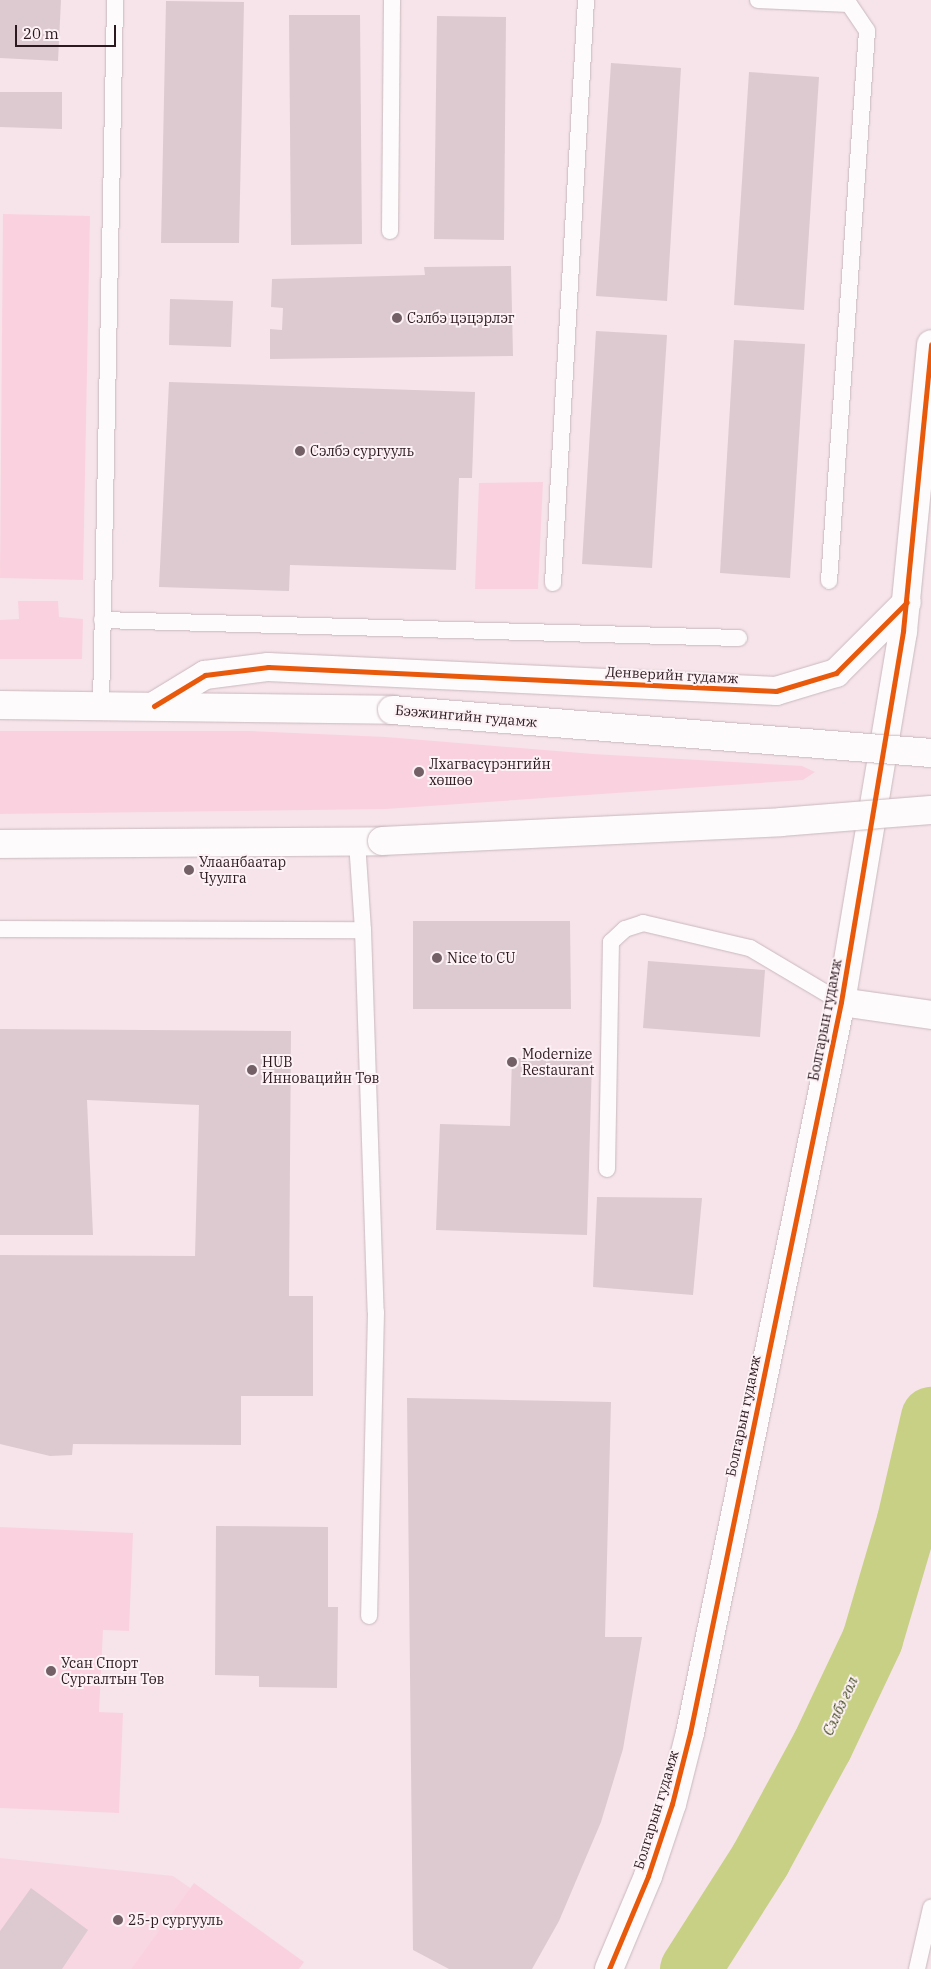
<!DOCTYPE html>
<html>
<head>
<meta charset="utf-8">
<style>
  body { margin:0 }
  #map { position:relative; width:931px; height:1969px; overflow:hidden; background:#f6e4ea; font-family:"IBM Plex Serif",serif }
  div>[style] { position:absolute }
  .built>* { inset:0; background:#f9d7e2 }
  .green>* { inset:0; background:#fad2df }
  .river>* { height:61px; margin:-30.5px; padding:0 30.5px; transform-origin:30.5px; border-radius:30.5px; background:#c8d085 }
  .building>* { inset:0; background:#dccad0 }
  .roads { filter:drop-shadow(0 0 1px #c9b8be) drop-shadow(0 0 1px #c9b8be) }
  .service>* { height:16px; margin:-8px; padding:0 8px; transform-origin:8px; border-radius:8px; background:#fefbfc }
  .minor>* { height:28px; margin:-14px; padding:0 14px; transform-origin:14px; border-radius:14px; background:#fefbfc }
  .tertiary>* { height:28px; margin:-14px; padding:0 14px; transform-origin:14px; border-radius:14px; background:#fefbfc }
  .primary>* { height:28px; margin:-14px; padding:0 14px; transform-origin:14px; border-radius:14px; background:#fefbfc }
  .bridges { filter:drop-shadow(0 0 1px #c9b8be) drop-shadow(0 0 1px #c9b8be) }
  .primary-bridge>* { height:28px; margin:-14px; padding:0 14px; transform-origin:14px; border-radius:14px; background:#fefbfc }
  .cycleway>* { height:5px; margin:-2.5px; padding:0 2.5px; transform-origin:2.5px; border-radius:2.5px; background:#e8590c }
  .dots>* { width:14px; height:14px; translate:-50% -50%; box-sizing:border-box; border:2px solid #fcf1f4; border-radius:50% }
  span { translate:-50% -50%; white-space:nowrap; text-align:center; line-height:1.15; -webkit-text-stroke:4px #fcf1f4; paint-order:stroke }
  .poi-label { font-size:14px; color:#2b191f }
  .left { translate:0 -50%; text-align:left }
  .street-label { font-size:14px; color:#2b191f }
  .water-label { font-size:15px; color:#3f471b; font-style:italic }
  .scale { position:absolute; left:15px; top:25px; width:101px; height:22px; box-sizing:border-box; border:2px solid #2b191f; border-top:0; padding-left:6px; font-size:15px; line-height:18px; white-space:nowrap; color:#2b191f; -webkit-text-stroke:4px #fcf1f4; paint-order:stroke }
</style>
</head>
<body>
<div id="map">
  <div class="built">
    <i style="clip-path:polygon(0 1858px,173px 1876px,299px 1964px,296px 1969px,0 1969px)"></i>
  </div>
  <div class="green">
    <i style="clip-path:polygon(3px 214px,90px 216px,83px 580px,0 578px)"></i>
    <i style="clip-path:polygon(543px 482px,538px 589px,475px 589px,479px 483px)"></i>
    <i style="clip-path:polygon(18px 601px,58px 601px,59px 617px,83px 619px,82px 659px,0 659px,0 620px,19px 619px)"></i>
    <i style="clip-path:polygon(0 731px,249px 731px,386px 737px,593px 754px,802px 766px,815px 772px,803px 780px,386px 809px,0 814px)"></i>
    <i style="clip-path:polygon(0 1527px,133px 1533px,129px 1631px,103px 1630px,99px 1712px,123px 1713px,119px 1813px,0 1808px)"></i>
    <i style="clip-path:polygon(194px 1883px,304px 1962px,299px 1969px,131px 1969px)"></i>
  </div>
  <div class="river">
    <i style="left:690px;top:1969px;width:130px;rotate:-57.5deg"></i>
    <i style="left:760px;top:1859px;width:130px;rotate:-61.5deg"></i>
    <i style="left:822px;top:1745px;width:117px;rotate:-64.7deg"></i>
    <i style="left:872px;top:1639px;width:124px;rotate:-73.6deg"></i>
    <i style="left:907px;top:1520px;width:106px;rotate:-76.9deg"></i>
  </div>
  <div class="building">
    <i style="clip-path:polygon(0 0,61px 0,58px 61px,0 58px)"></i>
    <i style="clip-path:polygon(166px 1px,244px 2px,239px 243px,161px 243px)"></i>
    <i style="clip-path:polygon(289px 15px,360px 15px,362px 244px,291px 245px)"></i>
    <i style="clip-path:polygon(437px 16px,506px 17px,504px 240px,434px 239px)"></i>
    <i style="clip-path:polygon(611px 63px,681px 68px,667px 301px,596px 296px)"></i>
    <i style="clip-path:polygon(749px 72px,819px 77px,804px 310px,734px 305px)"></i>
    <i style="clip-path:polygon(0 92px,62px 92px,62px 129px,0 127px)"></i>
    <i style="clip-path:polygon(511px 266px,513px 356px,270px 359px,270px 329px,282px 330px,283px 308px,271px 307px,272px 279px,425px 275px,424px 267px)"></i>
    <i style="clip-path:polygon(170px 299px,233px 301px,231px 347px,169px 345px)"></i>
    <i style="clip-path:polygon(596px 331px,667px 335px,652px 568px,582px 564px)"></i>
    <i style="clip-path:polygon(734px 340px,805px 344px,790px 578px,720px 573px)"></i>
    <i style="clip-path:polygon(169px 382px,475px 392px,472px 478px,459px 478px,456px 570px,290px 565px,289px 591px,159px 587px)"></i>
    <i style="clip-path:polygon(413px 921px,570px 921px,571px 1009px,413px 1009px)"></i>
    <i style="clip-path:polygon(648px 961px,765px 970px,760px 1037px,643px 1028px)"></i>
    <i style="clip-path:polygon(0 1029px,291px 1031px,289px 1296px,313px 1296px,313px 1396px,241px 1396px,241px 1445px,73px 1444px,72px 1455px,50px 1456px,0 1444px,0 1255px,195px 1256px,199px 1105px,87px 1100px,93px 1235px,0 1235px)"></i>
    <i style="clip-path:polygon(512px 1058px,592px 1061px,587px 1235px,436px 1230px,440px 1124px,510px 1126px)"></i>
    <i style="clip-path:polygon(597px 1197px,702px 1198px,693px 1295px,593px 1287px)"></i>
    <i style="clip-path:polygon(407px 1398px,611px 1402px,605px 1637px,642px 1637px,623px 1749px,601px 1822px,559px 1921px,532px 1969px,449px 1969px,413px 1950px)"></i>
    <i style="clip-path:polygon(216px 1526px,328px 1527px,328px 1607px,338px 1607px,337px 1688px,259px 1687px,259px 1676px,215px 1675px)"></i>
    <i style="clip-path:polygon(31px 1888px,88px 1930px,62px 1969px,0 1969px,0 1931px)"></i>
  </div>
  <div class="roads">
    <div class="service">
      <i style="left:758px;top:0;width:91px;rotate:2.5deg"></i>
      <i style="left:849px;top:4px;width:32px;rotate:56deg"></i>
      <i style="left:867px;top:31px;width:551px;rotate:93.95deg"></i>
      <i style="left:390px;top:231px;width:231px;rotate:-89.5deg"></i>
      <i style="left:553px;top:583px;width:584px;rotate:-86.76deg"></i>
      <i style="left:102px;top:620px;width:637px;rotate:1.62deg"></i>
      <i style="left:101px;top:706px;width:706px;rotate:-88.86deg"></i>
      <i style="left:357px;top:842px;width:88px;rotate:86.1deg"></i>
      <i style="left:363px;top:930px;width:382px;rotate:88.1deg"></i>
      <i style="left:376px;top:1312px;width:304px;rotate:91.3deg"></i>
      <i style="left:0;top:929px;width:363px;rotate:0.2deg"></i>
      <i style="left:607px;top:1169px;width:227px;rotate:-89deg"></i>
      <i style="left:611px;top:942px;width:19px;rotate:-43deg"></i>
      <i style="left:625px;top:929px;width:19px;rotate:-18deg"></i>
      <i style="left:643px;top:923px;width:110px;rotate:13.2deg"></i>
      <i style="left:750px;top:948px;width:106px;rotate:30.7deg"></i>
      <i style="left:917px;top:1969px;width:63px;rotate:-77.1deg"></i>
    </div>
    <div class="minor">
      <i style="left:841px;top:1002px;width:91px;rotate:8.2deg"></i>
    </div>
    <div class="tertiary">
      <i style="left:154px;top:706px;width:60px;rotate:-31.3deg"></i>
      <i style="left:205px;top:675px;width:64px;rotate:-7.2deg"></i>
      <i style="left:268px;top:667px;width:509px;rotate:2.7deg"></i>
      <i style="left:776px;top:691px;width:63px;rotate:-16.7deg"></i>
      <i style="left:836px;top:673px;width:100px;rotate:-45deg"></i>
      <i style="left:609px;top:1969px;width:101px;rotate:-67.2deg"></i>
      <i style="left:648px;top:1876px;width:76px;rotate:-71.6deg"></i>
      <i style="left:672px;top:1804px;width:73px;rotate:-75.8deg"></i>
      <i style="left:690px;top:1733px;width:746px;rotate:-78.33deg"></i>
      <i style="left:841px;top:1002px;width:376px;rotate:-80.5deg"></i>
      <i style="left:903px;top:631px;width:288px;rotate:-84.4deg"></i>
    </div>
    <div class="primary">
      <i style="left:0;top:705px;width:392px;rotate:0.7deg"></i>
      <i style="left:0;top:844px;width:382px;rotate:-0.4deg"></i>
    </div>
  </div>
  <div class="bridges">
    <div class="primary-bridge">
      <i style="left:392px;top:710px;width:541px;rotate:4.56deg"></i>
      <i style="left:382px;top:841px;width:399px;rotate:-2.7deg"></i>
      <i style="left:781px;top:822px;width:150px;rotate:-4.6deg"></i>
    </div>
  </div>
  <div class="cycleway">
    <i style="left:154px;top:706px;width:60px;rotate:-31.3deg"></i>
    <i style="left:205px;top:675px;width:64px;rotate:-7.2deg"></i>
    <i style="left:268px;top:667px;width:509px;rotate:2.7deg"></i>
    <i style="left:776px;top:691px;width:63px;rotate:-16.7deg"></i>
    <i style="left:836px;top:673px;width:100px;rotate:-45deg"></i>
    <i style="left:609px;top:1969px;width:101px;rotate:-67.2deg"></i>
    <i style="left:648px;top:1876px;width:76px;rotate:-71.6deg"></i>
    <i style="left:672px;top:1804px;width:73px;rotate:-75.8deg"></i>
    <i style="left:690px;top:1733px;width:746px;rotate:-78.33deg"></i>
    <i style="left:841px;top:1002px;width:376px;rotate:-80.5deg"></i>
    <i style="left:903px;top:631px;width:288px;rotate:-84.4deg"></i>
  </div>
  <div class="dots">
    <i style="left:397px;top:318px;background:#726066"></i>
    <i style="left:300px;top:451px;background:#726066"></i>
    <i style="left:419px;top:772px;background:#726066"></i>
    <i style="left:189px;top:870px;background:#726066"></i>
    <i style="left:437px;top:958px;background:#726066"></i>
    <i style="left:512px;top:1062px;background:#726066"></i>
    <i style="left:252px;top:1070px;background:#726066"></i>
    <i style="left:51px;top:1671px;background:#726066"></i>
    <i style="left:118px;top:1920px;background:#726066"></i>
  </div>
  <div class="poi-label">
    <span class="left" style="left:407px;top:318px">Сэлбэ цэцэрлэг</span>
    <span class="left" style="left:310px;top:451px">Сэлбэ сургууль</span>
    <span class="left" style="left:429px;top:772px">Лхагвасүрэнгийн<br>хөшөө</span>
    <span class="left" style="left:199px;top:870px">Улаанбаатар<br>Чуулга</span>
    <span class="left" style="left:447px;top:958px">Nice to CU</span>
    <span class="left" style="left:522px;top:1062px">Modernize<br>Restaurant</span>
    <span class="left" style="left:262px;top:1070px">HUB<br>Инновацийн Төв</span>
    <span class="left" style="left:61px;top:1671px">Усан Спорт<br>Сургалтын Төв</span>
    <span class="left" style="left:128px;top:1920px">25-р сургууль</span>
  </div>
  <div class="street-label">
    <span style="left:672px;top:675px;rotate:3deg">Денверийн гудамж</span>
    <span style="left:466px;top:716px;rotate:5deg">Бээжингийн гудамж</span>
    <span style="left:825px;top:1020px;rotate:-79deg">Болгарын гудамж</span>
    <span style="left:743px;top:1416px;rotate:-78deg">Болгарын гудамж</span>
    <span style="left:656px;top:1810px;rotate:-73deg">Болгарын гудамж</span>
  </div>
  <div class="water-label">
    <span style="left:840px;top:1706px;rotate:-65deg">Сэлбэ гол</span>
  </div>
  <div class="scale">20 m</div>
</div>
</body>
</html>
